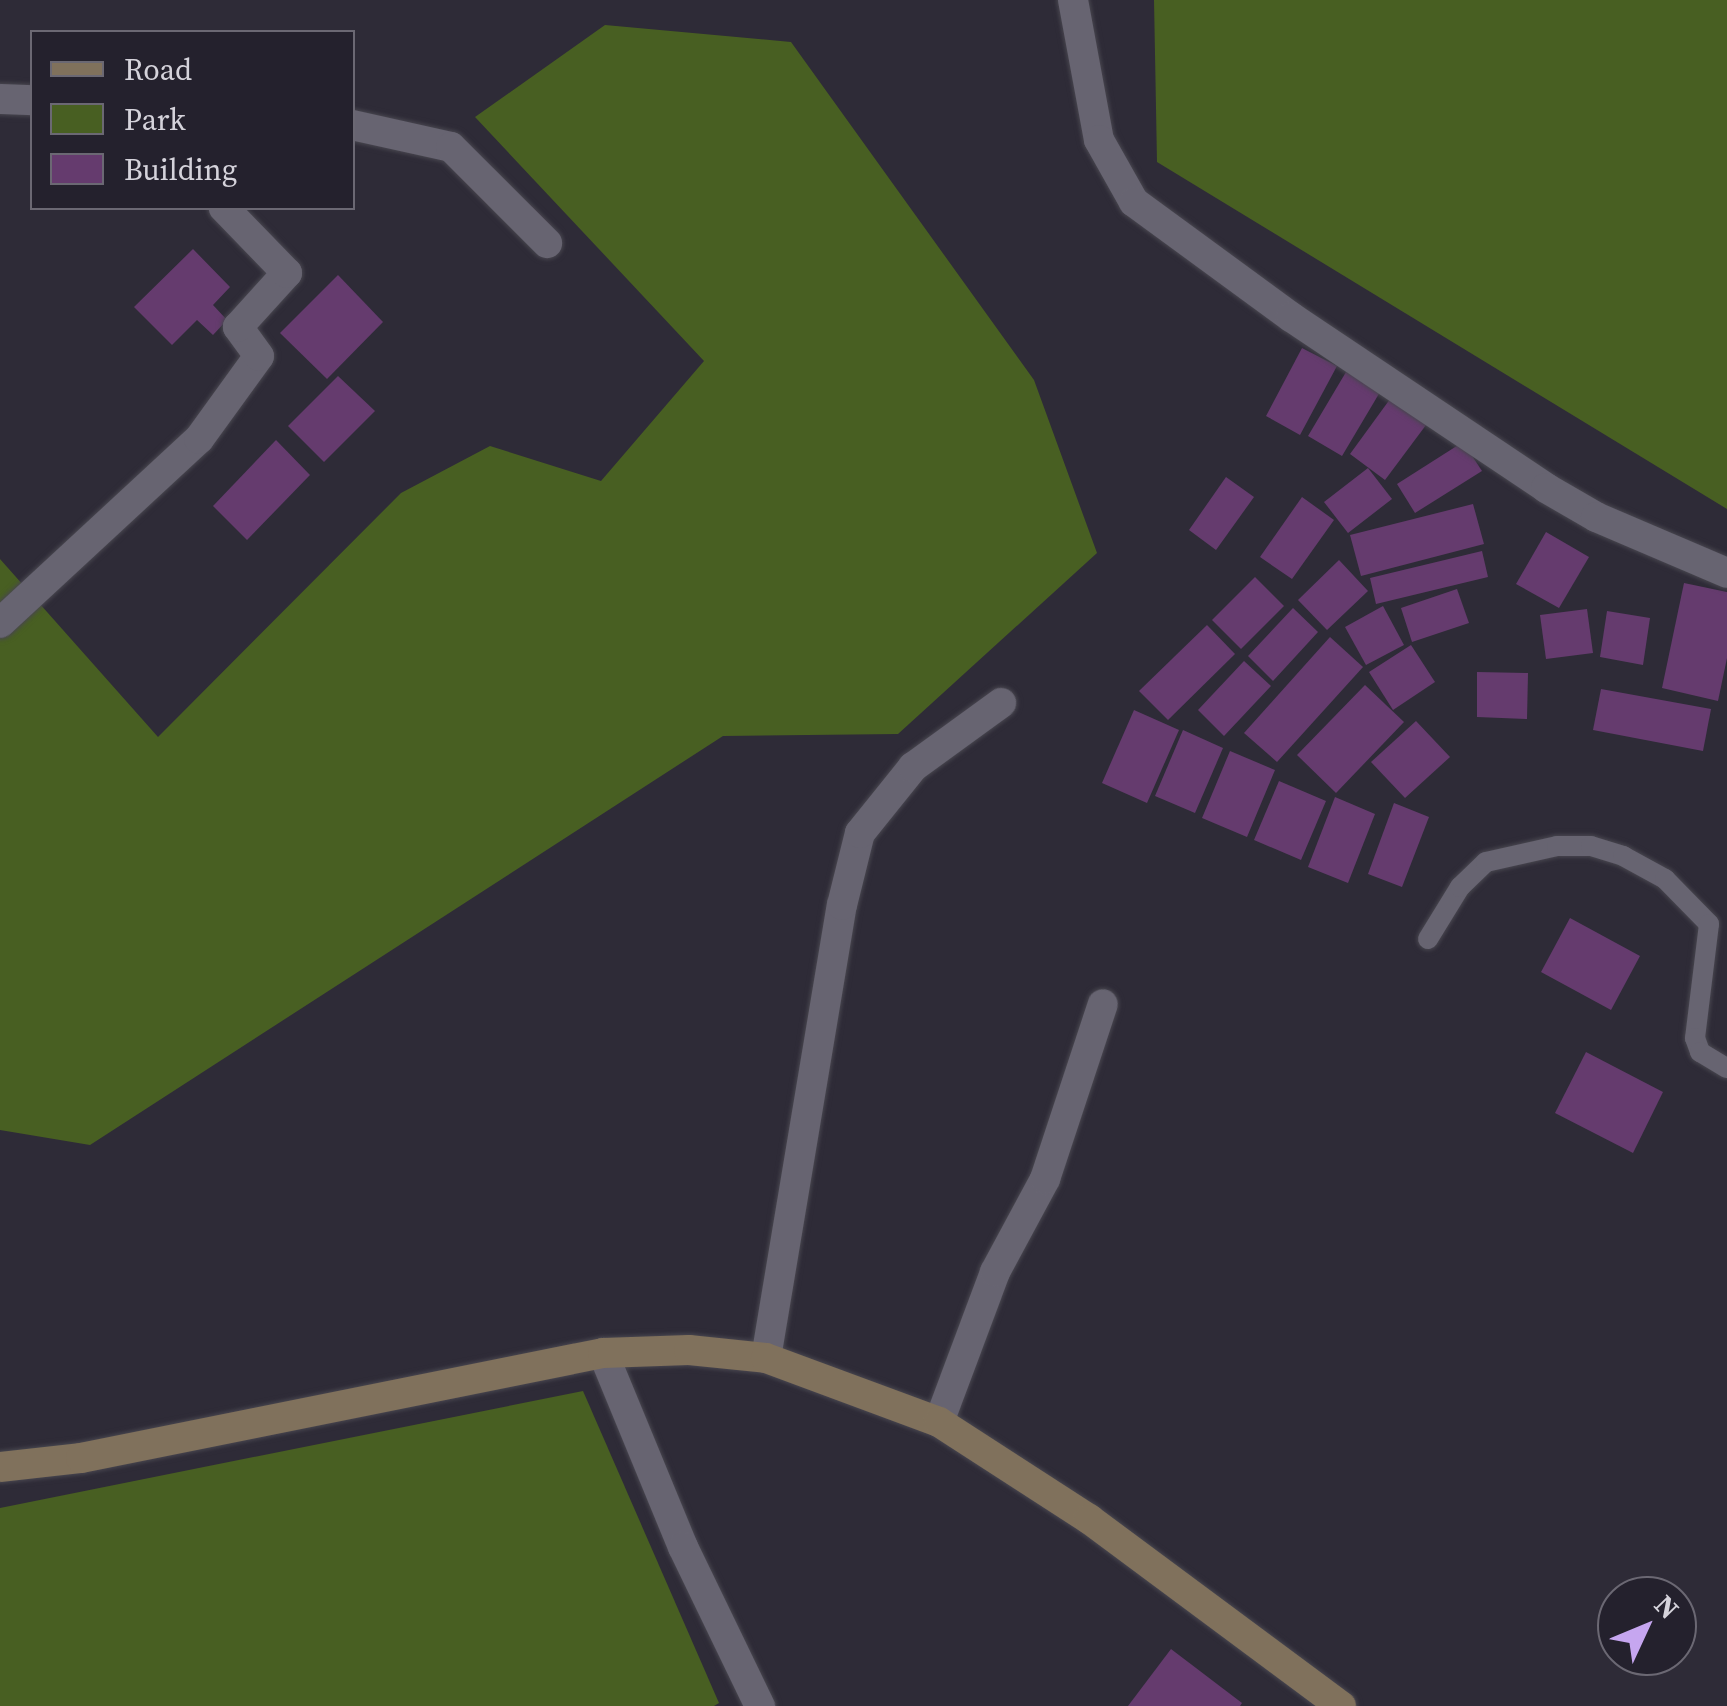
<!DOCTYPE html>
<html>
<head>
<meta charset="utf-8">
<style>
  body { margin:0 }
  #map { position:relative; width:1727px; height:1706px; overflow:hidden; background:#2e2b37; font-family:"Source Serif 4",serif }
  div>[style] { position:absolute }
  .green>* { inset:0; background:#485f22 }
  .building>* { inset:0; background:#653b6e }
  .roads { filter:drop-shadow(0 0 2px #48464f) drop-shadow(0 0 2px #48464f) }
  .lane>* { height:20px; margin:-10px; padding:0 10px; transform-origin:10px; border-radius:10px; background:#676471 }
  .street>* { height:30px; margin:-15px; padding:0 15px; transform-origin:15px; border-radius:15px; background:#676471 }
  .secondary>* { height:30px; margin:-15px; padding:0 15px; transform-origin:15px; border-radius:15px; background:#80715c }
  span { translate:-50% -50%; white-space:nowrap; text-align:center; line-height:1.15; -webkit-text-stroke:8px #24212d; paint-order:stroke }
  .legend { position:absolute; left:30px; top:30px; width:325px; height:180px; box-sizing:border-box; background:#24212d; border:2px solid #6b6873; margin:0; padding:12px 18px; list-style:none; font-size:30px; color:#d5d3db }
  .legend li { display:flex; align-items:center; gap:20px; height:50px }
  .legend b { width:50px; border:2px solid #6b6873 }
  .north { position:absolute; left:1597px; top:1576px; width:100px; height:100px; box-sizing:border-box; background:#24212d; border:2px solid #6b6873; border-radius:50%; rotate:46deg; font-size:28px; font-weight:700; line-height:40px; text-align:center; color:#d5d3db }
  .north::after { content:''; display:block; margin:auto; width:35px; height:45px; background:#c6a6f0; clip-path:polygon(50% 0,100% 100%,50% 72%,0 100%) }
</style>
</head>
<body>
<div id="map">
  <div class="green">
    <i style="clip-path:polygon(1154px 0,1727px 0,1727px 509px,1157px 162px)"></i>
    <i style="clip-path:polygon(605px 25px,791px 42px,1034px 380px,1097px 553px,898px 734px,723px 736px,90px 1145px,0 1130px,0 559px,158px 737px,401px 493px,490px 446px,601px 481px,704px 361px,475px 117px)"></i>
    <i style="clip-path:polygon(583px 1391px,719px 1703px,714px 1706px,0 1706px,0 1508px)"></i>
  </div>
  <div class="building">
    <i style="clip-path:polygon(193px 249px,230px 287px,213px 305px,227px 320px,213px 335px,197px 320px,172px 345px,134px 307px)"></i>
    <i style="clip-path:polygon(338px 275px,383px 322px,327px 379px,280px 333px)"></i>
    <i style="clip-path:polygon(1302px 348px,1337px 366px,1300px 435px,1266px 416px)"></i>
    <i style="clip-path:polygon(1346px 372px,1380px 392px,1342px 456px,1308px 436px)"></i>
    <i style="clip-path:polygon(338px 376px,375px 411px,324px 462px,288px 426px)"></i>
    <i style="clip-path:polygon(1393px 395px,1429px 421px,1385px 480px,1350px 454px)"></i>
    <i style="clip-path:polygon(276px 440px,310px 475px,247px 540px,213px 506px)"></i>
    <i style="clip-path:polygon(1463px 442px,1482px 471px,1415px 513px,1397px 484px)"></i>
    <i style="clip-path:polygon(1368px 468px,1392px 499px,1348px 533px,1324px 502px)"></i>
    <i style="clip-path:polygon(1226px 477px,1254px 497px,1216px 550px,1189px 530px)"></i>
    <i style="clip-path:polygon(1302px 497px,1334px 520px,1292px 579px,1260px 557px)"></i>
    <i style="clip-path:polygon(1473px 504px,1484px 544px,1361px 576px,1350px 535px)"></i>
    <i style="clip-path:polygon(1546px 532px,1589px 557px,1559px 608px,1516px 584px)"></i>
    <i style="clip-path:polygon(1482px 551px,1488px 577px,1376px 604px,1370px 578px)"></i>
    <i style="clip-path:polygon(1339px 560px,1368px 591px,1327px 630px,1298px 600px)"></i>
    <i style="clip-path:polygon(1255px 577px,1284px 606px,1241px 649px,1212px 620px)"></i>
    <i style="clip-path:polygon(1684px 583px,1727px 592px,1727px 658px,1718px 701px,1662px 688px)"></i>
    <i style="clip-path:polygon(1457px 589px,1469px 623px,1412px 642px,1401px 608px)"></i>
    <i style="clip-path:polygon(1383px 606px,1404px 645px,1366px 665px,1345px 627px)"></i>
    <i style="clip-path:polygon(1293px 608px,1318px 632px,1273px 681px,1248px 656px)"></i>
    <i style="clip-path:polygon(1587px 609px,1593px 653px,1546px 659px,1540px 615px)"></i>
    <i style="clip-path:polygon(1607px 611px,1650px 618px,1643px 665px,1600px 657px)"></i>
    <i style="clip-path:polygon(1207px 625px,1235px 654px,1168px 720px,1139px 691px)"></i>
    <i style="clip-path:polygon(1330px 637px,1363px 667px,1277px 762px,1244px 733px)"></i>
    <i style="clip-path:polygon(1411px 645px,1435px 682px,1393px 710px,1369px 672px)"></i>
    <i style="clip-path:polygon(1244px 661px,1271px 686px,1224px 736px,1198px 710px)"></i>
    <i style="clip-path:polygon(1477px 672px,1528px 673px,1527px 719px,1477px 717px)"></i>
    <i style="clip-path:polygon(1365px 685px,1404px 722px,1336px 793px,1297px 755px)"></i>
    <i style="clip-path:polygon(1601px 689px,1711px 709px,1703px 751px,1593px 730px)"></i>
    <i style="clip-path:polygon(1134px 710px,1179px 730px,1147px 803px,1102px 783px)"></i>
    <i style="clip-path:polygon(1416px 721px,1450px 757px,1405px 798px,1371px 762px)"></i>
    <i style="clip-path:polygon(1183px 730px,1223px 748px,1195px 813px,1155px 796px)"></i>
    <i style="clip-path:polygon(1230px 751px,1275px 770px,1247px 837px,1202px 818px)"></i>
    <i style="clip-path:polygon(1279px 781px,1326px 801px,1301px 860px,1254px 840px)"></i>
    <i style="clip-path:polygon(1335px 797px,1375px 814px,1348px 883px,1308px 867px)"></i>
    <i style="clip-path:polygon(1394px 803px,1429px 817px,1402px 887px,1368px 874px)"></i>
    <i style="clip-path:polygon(1570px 918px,1640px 956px,1611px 1010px,1541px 972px)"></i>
    <i style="clip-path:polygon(1586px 1052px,1663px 1092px,1633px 1153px,1555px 1113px)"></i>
    <i style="clip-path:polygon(1171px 1649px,1242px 1703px,1240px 1706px,1128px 1706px)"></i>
  </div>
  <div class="roads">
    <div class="lane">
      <i style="left:1428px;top:939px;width:61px;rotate:-58.4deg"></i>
      <i style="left:1460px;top:887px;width:36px;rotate:-44deg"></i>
      <i style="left:1486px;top:862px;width:73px;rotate:-12.7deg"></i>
      <i style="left:1557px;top:846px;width:34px"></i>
      <i style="left:1591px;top:846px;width:34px;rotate:17deg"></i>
      <i style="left:1623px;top:856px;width:48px;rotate:28.7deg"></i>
      <i style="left:1665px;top:879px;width:63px;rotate:45.6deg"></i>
      <i style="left:1709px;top:924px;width:115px;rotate:97deg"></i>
      <i style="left:1695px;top:1038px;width:15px;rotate:70deg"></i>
      <i style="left:1700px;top:1052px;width:31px;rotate:31deg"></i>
    </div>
    <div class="street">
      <i style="left:1073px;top:0;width:142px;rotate:79.5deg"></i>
      <i style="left:1099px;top:140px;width:71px;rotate:60.6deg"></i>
      <i style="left:1134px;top:202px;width:195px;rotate:36.2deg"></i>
      <i style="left:1291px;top:317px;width:307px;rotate:33.8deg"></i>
      <i style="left:1546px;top:488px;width:58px;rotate:30.1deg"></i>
      <i style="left:1596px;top:517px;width:142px;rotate:23.1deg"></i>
      <i style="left:0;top:99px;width:32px;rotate:2deg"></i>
      <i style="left:352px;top:125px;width:101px;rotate:12.5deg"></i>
      <i style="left:451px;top:147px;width:136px;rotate:45deg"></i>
      <i style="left:0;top:623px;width:271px;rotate:-42.8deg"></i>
      <i style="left:199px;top:439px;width:102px;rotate:-54.1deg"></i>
      <i style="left:259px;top:356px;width:36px;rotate:-126deg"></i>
      <i style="left:238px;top:327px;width:73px;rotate:-47.8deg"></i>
      <i style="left:287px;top:273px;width:91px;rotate:-134.1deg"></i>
      <i style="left:603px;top:1353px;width:210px;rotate:67.6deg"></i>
      <i style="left:683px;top:1547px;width:177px;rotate:64.2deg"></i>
      <i style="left:766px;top:1358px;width:459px;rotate:-80.5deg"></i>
      <i style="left:842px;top:905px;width:74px;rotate:-76deg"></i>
      <i style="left:860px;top:833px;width:85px;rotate:-51.2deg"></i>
      <i style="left:913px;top:767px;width:109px;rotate:-36deg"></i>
      <i style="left:939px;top:1422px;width:160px;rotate:-69.5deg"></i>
      <i style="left:995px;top:1272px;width:106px;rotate:-61.7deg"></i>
      <i style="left:1045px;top:1179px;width:184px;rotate:-71.7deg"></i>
    </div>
    <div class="secondary">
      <i style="left:0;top:1467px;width:81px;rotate:-6.3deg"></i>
      <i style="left:81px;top:1458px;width:532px;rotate:-11.37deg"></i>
      <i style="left:603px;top:1353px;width:86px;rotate:-2deg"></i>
      <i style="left:689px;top:1350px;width:77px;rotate:5.9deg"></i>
      <i style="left:766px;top:1358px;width:184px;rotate:20.3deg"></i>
      <i style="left:939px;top:1422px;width:179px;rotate:32.9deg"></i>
      <i style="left:1089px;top:1519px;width:314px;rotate:36.6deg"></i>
    </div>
  </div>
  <ul class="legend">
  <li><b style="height:12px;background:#80715c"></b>Road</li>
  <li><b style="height:28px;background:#485f22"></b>Park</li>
  <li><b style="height:28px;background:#653b6e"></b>Building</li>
  </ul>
  <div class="north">N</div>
</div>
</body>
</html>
